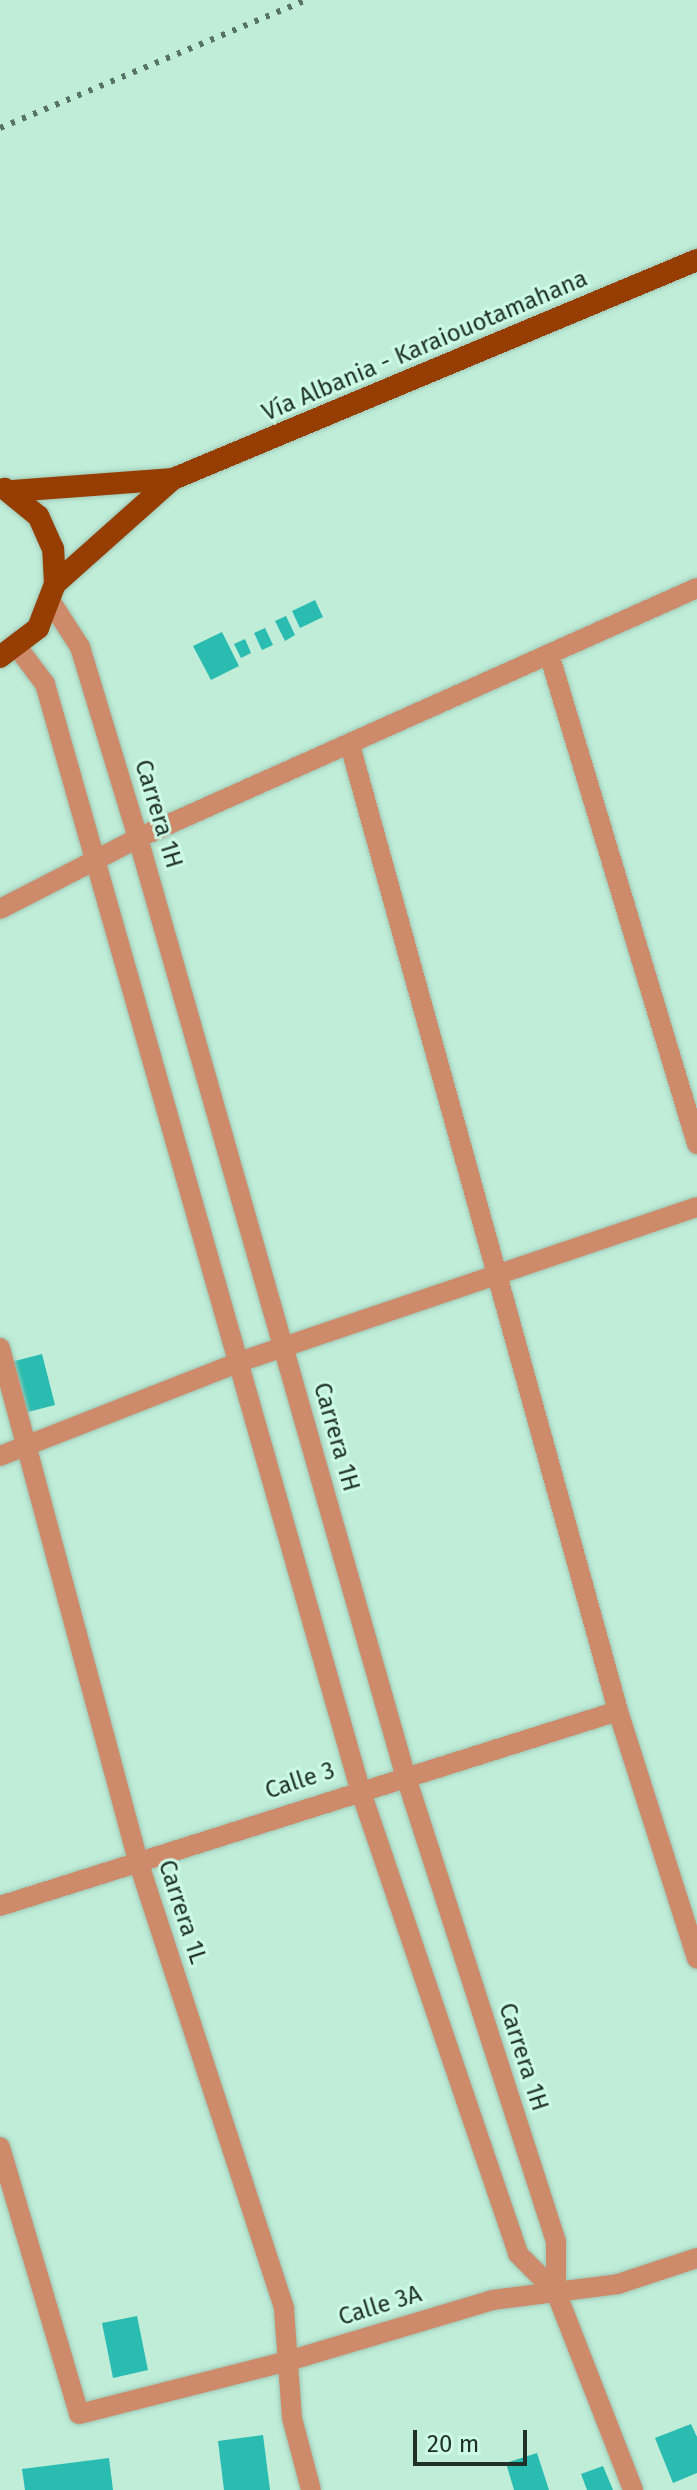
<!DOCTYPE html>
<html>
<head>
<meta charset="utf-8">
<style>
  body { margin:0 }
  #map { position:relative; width:697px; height:2490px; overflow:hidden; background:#bfedd8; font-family:"Fira Sans",sans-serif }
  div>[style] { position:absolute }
  .building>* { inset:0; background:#2abcb1 }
  .roads { filter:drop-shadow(0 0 2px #9fc7b5) drop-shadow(0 0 2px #9fc7b5) }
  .minor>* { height:20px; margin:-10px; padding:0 10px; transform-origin:10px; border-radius:10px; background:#ce8b6b }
  .trunk>* { height:22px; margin:-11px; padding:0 11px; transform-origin:11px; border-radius:11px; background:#963e01 }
  .rail>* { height:6px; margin-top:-3px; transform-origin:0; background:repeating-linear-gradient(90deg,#577266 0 4px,transparent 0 12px) }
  span { translate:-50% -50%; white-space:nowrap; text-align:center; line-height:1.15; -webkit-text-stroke:6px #ccfae6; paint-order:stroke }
  .street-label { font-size:24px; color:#1e3028 }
  .scale { position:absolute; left:413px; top:2430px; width:114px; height:36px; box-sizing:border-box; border:4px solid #1e3028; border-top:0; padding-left:10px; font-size:24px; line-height:28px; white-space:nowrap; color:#1e3028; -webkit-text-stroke:6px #ccfae6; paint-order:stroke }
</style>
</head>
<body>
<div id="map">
  <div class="building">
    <i style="clip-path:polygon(315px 600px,323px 617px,300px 628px,292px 611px)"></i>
    <i style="clip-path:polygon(286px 616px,295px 635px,285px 641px,275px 621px)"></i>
    <i style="clip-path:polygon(265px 628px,273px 645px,262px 650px,254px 633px)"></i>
    <i style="clip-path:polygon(222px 632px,239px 666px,211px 680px,193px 646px)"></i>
    <i style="clip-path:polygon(245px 639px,251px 653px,241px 658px,234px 644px)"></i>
    <i style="clip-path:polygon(42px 1354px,55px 1405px,24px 1413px,11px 1362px)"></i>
    <i style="clip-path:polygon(137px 2316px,148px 2370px,113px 2378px,102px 2323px)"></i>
    <i style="clip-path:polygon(691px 2424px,697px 2437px,697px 2473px,673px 2483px,655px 2438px)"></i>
    <i style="clip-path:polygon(263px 2435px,270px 2490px,224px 2490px,218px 2441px)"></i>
    <i style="clip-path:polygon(537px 2453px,549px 2490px,514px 2490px,506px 2463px)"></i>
    <i style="clip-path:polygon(109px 2458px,113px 2490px,25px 2490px,22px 2469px)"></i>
    <i style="clip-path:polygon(603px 2466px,613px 2490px,587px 2490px,581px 2474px)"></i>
  </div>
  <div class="roads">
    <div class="minor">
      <i style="left:51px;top:602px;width:54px;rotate:57.2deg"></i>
      <i style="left:80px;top:647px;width:200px;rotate:73.1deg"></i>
      <i style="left:138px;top:838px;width:973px;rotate:74.08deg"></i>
      <i style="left:405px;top:1774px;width:492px;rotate:72.1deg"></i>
      <i style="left:556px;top:2242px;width:50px;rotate:90deg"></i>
      <i style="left:556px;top:2292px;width:212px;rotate:68.7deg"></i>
      <i style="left:18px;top:648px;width:45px;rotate:53.1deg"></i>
      <i style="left:45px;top:684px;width:1149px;rotate:74.09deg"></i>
      <i style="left:360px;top:1789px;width:491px;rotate:71.2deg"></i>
      <i style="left:518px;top:2254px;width:54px;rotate:45deg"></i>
      <i style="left:549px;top:654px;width:512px;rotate:73.19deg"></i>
      <i style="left:350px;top:745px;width:1002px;rotate:74.49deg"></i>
      <i style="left:618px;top:1711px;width:260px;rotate:72.3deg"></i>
      <i style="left:0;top:909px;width:155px;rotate:-27.2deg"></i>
      <i style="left:138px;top:838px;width:612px;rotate:-24.1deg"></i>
      <i style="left:0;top:1348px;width:531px;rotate:74.94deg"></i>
      <i style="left:138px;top:1861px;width:471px;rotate:71.9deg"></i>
      <i style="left:284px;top:2309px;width:109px;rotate:85.8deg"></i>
      <i style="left:292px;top:2418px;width:74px;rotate:75.2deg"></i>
      <i style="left:0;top:1456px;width:260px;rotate:-21.4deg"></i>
      <i style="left:242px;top:1361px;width:480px;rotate:-18.7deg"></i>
      <i style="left:0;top:1906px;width:648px;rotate:-17.51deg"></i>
      <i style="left:0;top:2147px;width:278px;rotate:73.5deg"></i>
      <i style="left:79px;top:2414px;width:216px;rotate:-14.2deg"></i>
      <i style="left:288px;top:2361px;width:213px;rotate:-16.6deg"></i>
      <i style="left:492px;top:2300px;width:127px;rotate:-7.2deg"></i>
      <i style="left:618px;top:2284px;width:83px;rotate:-18.2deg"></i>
    </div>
    <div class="trunk">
      <i style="left:13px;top:491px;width:160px;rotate:-4.3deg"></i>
      <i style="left:173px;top:479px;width:568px;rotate:-22.68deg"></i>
      <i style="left:55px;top:584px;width:158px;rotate:-41.7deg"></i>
      <i style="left:0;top:657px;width:48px;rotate:-37.3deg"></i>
      <i style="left:38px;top:628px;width:47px;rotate:-68.9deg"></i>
      <i style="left:55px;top:584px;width:35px;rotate:-93deg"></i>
      <i style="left:53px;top:549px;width:36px;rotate:-114deg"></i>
      <i style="left:38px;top:516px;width:43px;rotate:-140.7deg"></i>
    </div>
  </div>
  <div class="rail">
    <i style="left:0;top:128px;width:332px;rotate:-22.7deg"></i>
  </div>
  <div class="street-label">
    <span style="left:425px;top:346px;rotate:-23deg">Vía Albania - Karaiouotamahana</span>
    <span style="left:158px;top:814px;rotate:73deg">Carrera 1H</span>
    <span style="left:336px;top:1437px;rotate:74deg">Carrera 1H</span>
    <span style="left:300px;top:1781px;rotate:-18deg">Calle 3</span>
    <span style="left:182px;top:1912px;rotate:72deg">Carrera 1L</span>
    <span style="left:523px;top:2057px;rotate:72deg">Carrera 1H</span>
    <span style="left:380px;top:2306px;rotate:-17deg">Calle 3A</span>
  </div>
  <div class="scale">20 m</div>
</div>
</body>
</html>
